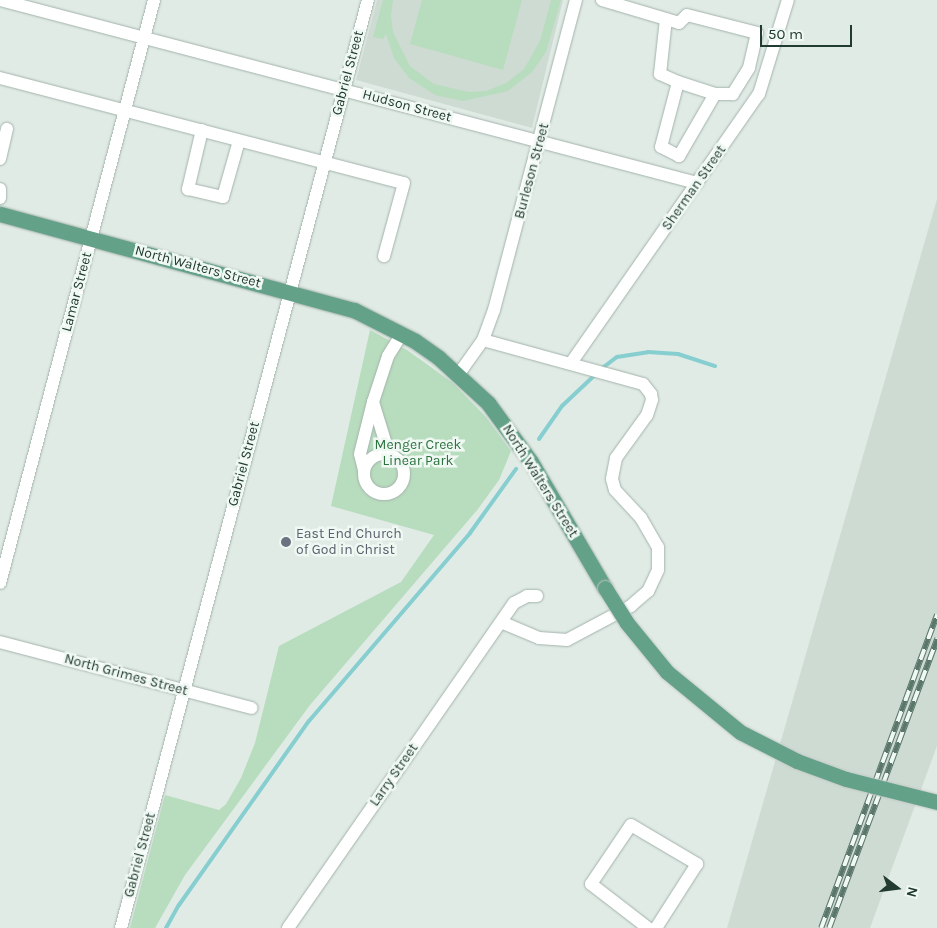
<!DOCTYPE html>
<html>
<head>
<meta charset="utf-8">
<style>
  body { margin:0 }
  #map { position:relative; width:937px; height:928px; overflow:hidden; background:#e0ebe5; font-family:Karla,sans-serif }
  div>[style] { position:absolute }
  .built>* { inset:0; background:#cedbd3 }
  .green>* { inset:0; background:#b8dcbe }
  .stream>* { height:4px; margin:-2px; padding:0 2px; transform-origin:2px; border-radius:2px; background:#87ced0 }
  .roads { filter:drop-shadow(0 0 1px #a3b3ab) drop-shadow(0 0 1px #a3b3ab) }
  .minor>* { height:12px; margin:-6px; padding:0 6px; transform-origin:6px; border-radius:6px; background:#fff }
  .minor>.ring { margin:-6px; padding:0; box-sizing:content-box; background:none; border:12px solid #fff; border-radius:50% }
  .major>* { height:15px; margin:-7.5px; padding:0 7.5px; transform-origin:7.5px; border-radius:7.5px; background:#64a189 }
  .rail>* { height:5.5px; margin-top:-2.75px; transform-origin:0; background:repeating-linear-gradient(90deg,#f0f8f3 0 11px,#5b776c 0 22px); box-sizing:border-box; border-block:1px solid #5b776c }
  .bridges { filter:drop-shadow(0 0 1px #c1c8c5) drop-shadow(0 0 1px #c1c8c5) }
  .major-bridge>* { height:15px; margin:-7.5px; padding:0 7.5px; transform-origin:7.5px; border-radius:7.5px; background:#64a189 }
  .dots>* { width:14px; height:14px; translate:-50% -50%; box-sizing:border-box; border:2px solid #f0f8f3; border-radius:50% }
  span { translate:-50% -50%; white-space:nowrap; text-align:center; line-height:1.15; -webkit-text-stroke:5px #f0f8f3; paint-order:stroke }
  .street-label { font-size:14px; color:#213b31 }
  .park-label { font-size:14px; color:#2b723e }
  .worship-label { font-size:14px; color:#5b616d }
  .left { translate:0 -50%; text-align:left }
  .north { position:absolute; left:872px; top:863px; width:50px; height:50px; -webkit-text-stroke:4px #f0f8f3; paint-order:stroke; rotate:105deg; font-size:14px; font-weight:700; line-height:20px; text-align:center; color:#213b31 }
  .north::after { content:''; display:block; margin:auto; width:18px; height:22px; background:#213b31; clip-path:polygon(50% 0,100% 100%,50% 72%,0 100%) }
  .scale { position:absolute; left:760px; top:25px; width:92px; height:22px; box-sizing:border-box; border:2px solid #213b31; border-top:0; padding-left:6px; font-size:15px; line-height:18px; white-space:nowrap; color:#213b31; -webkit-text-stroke:4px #f0f8f3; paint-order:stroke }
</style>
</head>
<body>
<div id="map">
  <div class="built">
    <i style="clip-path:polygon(377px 0,563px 0,532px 128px,356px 80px)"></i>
    <i style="clip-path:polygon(937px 199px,937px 746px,870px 928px,727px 928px)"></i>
  </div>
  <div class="green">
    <i style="clip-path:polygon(383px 0,393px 0,391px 15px,393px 32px,410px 66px,434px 84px,469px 92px,486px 91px,506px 83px,524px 69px,540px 41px,551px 0,561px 0,546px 52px,532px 72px,508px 91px,463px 101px,435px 95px,409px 78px,394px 58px,386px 34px,383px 39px,373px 37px)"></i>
    <i style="clip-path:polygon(422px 0,522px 0,503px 70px,410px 44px)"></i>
    <i style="clip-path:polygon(370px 330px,407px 350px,453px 383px,486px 417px,511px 451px,499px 480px,478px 509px,310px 705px,185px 875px,155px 928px,130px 928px,165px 795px,219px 810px,226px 804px,241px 778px,255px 743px,279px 646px,401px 582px,434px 535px,331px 506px)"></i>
  </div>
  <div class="stream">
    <i style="left:601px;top:369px;width:20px;rotate:-37deg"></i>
    <i style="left:617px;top:357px;width:31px;rotate:-9deg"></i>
    <i style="left:648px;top:352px;width:30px;rotate:4deg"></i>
    <i style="left:678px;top:354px;width:39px;rotate:18deg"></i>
    <i style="left:539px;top:439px;width:40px;rotate:-55.1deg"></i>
    <i style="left:562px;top:406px;width:47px;rotate:-43.3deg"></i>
    <i style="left:166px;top:928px;width:26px;rotate:-61deg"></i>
    <i style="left:179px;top:905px;width:225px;rotate:-54.8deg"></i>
    <i style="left:309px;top:721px;width:248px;rotate:-49.4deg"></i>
    <i style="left:470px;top:533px;width:79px;rotate:-54.3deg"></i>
  </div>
  <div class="roads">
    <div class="minor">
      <i style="left:0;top:0;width:721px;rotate:14.71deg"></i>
      <i style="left:602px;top:0;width:80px;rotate:16.6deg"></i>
      <i style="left:679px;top:23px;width:11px;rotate:-45deg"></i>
      <i style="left:687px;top:15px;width:72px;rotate:14.4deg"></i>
      <i style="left:757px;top:33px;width:36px;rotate:103deg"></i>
      <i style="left:749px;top:68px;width:31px;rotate:122deg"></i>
      <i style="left:733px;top:94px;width:18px;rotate:180deg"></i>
      <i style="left:715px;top:94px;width:72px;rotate:120.1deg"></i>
      <i style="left:679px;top:156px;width:20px;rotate:-153deg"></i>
      <i style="left:661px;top:147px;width:67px;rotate:-75.3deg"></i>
      <i style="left:678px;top:82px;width:20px;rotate:-156deg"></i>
      <i style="left:660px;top:74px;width:55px;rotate:-83.8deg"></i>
      <i style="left:0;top:78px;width:417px;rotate:14.6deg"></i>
      <i style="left:404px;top:183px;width:76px;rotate:105.3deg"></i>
      <i style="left:678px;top:82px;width:39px;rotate:18deg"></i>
      <i style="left:202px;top:130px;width:61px;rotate:103.3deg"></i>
      <i style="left:188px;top:189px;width:36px;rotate:13deg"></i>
      <i style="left:223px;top:197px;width:58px;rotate:-74.1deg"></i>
      <i style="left:0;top:159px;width:31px;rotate:-77deg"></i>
      <i style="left:0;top:189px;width:9px;rotate:90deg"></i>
      <i style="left:483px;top:340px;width:166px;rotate:15.4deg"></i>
      <i style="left:643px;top:384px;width:13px;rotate:51deg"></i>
      <i style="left:651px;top:394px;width:6px;rotate:81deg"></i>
      <i style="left:652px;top:400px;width:16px;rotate:108deg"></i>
      <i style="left:647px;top:415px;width:53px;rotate:125.8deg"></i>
      <i style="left:616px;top:458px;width:21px;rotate:101deg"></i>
      <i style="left:612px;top:479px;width:11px;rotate:75deg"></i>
      <i style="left:615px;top:490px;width:38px;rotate:47deg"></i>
      <i style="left:641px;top:518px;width:34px;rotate:60deg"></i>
      <i style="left:658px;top:547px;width:23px;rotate:90deg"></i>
      <i style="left:658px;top:570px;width:23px;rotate:115deg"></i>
      <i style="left:648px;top:591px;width:23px;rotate:139deg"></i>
      <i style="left:631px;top:606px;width:72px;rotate:152deg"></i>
      <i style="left:567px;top:640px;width:28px;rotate:-176deg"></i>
      <i style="left:539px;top:638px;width:41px;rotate:-157.2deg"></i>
      <i style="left:571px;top:363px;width:328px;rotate:-55.1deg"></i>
      <i style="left:759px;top:94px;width:98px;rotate:-72.9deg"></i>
      <i style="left:458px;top:375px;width:43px;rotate:-54.5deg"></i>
      <i style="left:483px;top:340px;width:32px;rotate:-70deg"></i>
      <i style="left:494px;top:310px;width:321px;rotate:-75.2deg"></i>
      <i style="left:373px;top:402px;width:54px;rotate:72.9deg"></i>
      <i class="ring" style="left:364px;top:454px;width:28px;height:28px"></i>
      <i style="left:364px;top:470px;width:16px;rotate:-104deg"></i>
      <i style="left:360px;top:454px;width:54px;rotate:-76deg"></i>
      <i style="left:373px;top:402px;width:48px;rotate:-71.9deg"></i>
      <i style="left:388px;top:356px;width:26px;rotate:-58deg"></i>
      <i style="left:0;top:583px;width:603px;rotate:-75.2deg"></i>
      <i style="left:0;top:642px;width:260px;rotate:14.7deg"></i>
      <i style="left:121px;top:928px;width:960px;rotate:-75.1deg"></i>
      <i style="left:288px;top:928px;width:396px;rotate:-55.2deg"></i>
      <i style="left:514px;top:603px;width:15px;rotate:-28deg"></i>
      <i style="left:527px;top:596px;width:10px"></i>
      <i style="left:648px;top:928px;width:72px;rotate:-142.3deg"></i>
      <i style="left:591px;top:884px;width:71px;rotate:-55.9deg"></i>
      <i style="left:631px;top:825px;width:77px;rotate:30.6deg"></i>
      <i style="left:697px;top:864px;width:76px;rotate:122.6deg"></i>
    </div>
    <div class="major">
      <i style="left:0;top:214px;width:367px;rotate:15.2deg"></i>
      <i style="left:354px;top:310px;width:68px;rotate:26.9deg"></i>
      <i style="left:415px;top:341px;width:29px;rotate:35deg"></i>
      <i style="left:439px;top:358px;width:67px;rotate:42.6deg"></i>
      <i style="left:488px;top:403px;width:73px;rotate:53.9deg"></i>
      <i style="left:531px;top:462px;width:146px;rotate:59.6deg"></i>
    </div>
  </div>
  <div class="rail">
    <i style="left:821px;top:928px;width:334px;rotate:-69.7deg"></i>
    <i style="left:829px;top:928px;width:309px;rotate:-69.5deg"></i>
  </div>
  <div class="bridges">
    <div class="major-bridge">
      <i style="left:605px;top:588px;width:41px;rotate:57.8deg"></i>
      <i style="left:627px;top:623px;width:63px;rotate:50.8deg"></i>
      <i style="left:667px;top:672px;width:94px;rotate:39.4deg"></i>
      <i style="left:740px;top:732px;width:64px;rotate:27deg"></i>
      <i style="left:797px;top:761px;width:52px;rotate:20.2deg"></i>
      <i style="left:846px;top:779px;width:94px;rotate:14.2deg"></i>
    </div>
  </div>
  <div class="dots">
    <i style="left:286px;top:542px;background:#6b7280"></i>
  </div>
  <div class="street-label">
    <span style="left:348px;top:73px;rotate:-75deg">Gabriel Street</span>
    <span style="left:407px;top:106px;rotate:15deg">Hudson Street</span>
    <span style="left:532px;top:171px;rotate:-75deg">Burleson Street</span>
    <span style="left:694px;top:188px;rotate:-55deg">Sherman Street</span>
    <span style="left:198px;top:267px;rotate:15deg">North Walters Street</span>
    <span style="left:77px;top:292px;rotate:-75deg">Lamar Street</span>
    <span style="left:244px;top:464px;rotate:-75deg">Gabriel Street</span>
    <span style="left:540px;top:481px;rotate:58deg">North Walters Street</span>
    <span style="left:126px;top:675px;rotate:15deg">North Grimes Street</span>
    <span style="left:394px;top:775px;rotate:-55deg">Larry Street</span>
    <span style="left:140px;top:855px;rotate:-75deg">Gabriel Street</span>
  </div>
  <div class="park-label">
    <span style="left:418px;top:453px">Menger Creek<br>Linear Park</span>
  </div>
  <div class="worship-label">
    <span class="left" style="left:296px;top:542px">East End Church<br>of God in Christ</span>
  </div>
  <div class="north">N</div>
  <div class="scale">50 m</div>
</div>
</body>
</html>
